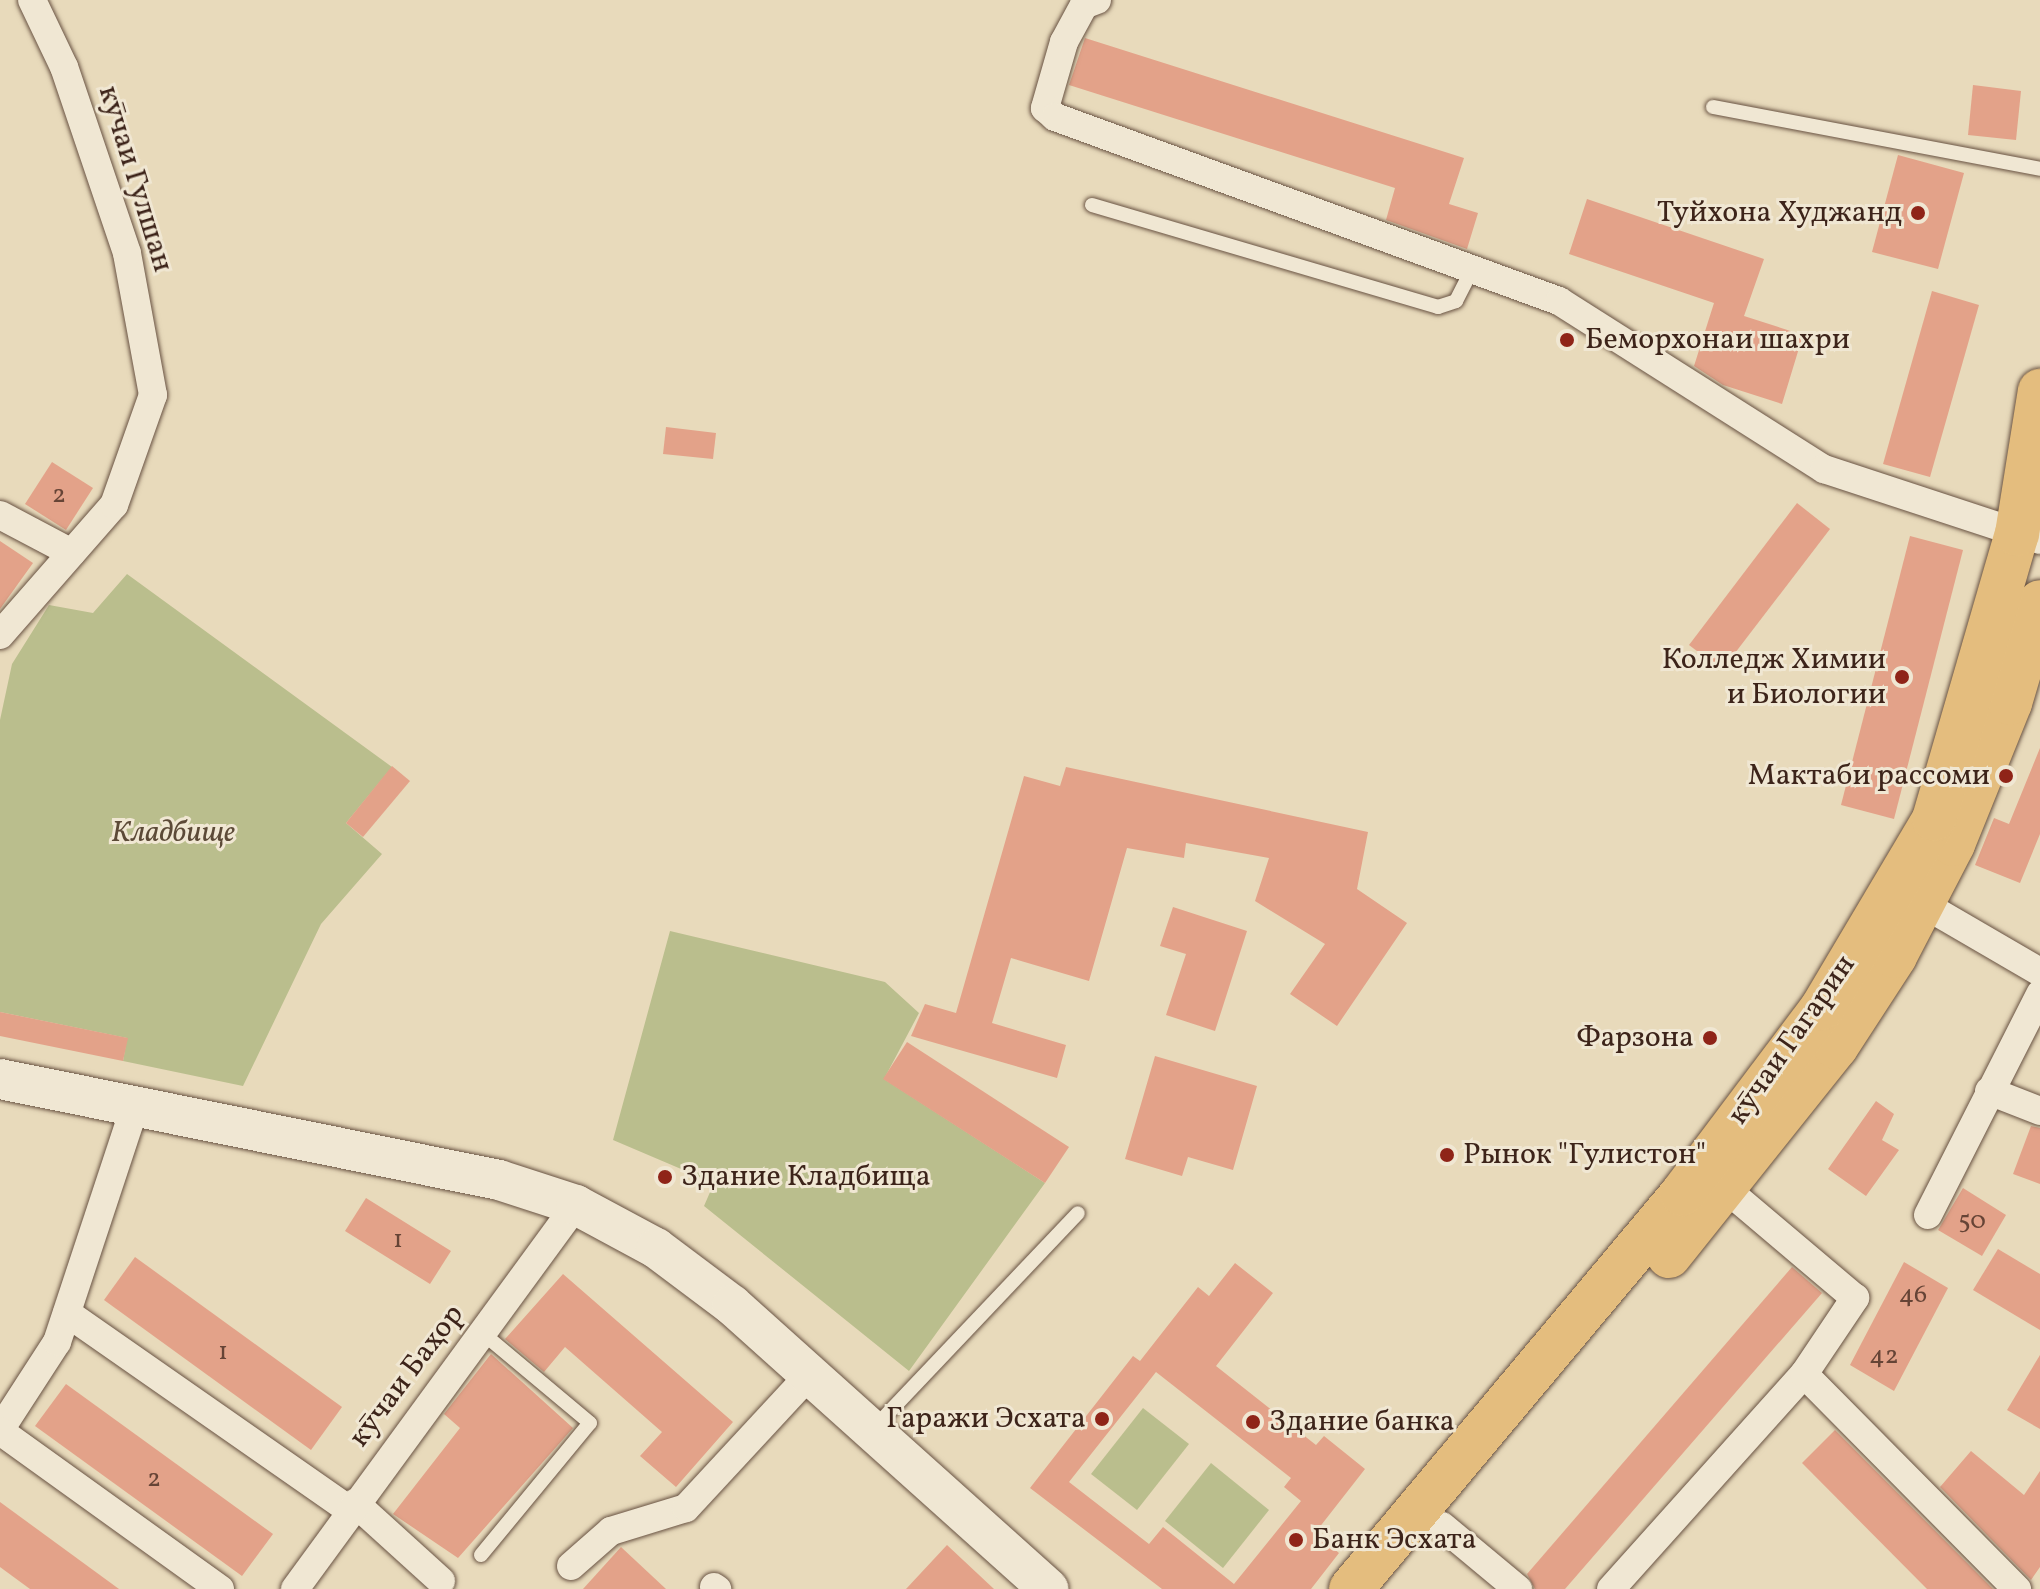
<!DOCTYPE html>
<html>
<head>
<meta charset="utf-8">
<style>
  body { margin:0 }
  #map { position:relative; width:2040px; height:1589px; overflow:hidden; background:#e8dabb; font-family:Vollkorn,serif }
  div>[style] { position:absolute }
  .green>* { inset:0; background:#babe8d }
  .building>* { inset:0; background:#e3a289 }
  .roads { filter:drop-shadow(0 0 2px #685242) drop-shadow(0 0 2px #685242) }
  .lane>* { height:14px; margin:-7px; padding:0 7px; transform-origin:7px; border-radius:7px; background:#f0e7d3 }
  .street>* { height:28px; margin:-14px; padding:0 14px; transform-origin:14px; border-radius:14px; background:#f0e7d3 }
  .secondary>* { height:40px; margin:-20px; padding:0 20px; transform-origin:20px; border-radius:20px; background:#f0e7d3 }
  .highway>* { height:44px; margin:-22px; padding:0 22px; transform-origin:22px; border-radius:22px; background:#e4bd7e }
  .dots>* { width:22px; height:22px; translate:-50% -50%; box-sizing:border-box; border:4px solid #f0e7d3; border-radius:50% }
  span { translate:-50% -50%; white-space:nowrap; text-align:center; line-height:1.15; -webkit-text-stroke:6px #f0e7d3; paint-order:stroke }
  .number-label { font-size:26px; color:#664436 }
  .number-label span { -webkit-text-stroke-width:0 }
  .street-label { font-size:30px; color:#3d241a }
  .poi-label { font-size:30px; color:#3d241a }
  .right { translate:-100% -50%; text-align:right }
  .left { translate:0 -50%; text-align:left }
  .park-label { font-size:30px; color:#5c4a37; font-style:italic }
</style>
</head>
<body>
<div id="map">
  <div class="green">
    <i style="clip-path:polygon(127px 574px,392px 767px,346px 823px,382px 854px,321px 924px,243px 1086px,123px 1061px,127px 1038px,0 1012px,0 720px,12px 664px,49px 605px,93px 613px)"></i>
    <i style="clip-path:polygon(670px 931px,885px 982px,919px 1013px,884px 1079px,1045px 1183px,909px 1371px,704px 1206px,714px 1183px,613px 1140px)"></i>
    <i style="clip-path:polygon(1143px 1408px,1189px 1444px,1137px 1510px,1091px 1474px)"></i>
    <i style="clip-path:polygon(1211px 1463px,1269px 1510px,1223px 1568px,1165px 1521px)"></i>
  </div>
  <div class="building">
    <i style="clip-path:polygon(1085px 38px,1464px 158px,1449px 204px,1478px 213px,1467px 249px,1386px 220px,1395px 188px,1069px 85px)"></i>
    <i style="clip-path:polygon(1973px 85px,2021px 91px,2016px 140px,1968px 135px)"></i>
    <i style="clip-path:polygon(1898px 155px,1964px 173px,1938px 269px,1872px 252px)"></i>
    <i style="clip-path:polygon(1587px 199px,1764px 259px,1744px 316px,1803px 335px,1782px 404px,1723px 385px,1694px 366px,1714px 303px,1569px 254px)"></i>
    <i style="clip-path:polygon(1932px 291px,1979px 305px,1930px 477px,1883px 464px)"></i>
    <i style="clip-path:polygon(666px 427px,716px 433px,713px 459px,663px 454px)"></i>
    <i style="clip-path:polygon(52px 462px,93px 488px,66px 530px,25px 504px)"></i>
    <i style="clip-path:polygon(1797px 503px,1830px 529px,1722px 670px,1689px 645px)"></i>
    <i style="clip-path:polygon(1910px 536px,1963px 550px,1894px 819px,1841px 805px)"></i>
    <i style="clip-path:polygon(0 541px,33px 563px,0 609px)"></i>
    <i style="clip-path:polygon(2040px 748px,2040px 834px,2020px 883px,1975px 865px,1994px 818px,2009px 824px)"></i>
    <i style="clip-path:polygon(392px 766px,410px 781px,363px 837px,346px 823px)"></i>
    <i style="clip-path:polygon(1066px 767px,1368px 832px,1357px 889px,1407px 923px,1337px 1026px,1290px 994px,1325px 944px,1255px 901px,1269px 858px,1186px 843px,1184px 858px,1127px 848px,1089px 981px,1011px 958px,992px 1023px,1066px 1045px,1057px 1078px,911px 1036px,925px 1004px,956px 1013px,1024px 776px,1060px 786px)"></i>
    <i style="clip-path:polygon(1173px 907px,1247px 931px,1215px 1031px,1166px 1015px,1186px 954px,1160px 946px)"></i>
    <i style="clip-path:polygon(0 1012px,128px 1038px,123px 1061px,0 1036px)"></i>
    <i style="clip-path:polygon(907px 1042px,1069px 1147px,1045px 1183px,883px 1079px)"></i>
    <i style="clip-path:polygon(1155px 1056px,1257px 1086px,1233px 1170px,1188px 1157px,1182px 1176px,1125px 1159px)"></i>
    <i style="clip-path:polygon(1876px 1101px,1894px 1114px,1882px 1140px,1899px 1150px,1866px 1196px,1828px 1169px)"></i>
    <i style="clip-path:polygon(2031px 1126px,2040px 1128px,2040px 1184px,2013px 1174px)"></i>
    <i style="clip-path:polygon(1963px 1188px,2006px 1215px,1982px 1256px,1938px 1230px)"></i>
    <i style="clip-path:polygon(366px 1198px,451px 1251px,430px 1284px,345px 1231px)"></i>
    <i style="clip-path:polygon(1998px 1249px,2040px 1274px,2040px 1330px,1973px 1290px)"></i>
    <i style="clip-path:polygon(135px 1257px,342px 1407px,311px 1450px,104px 1300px)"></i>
    <i style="clip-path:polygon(1904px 1262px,1948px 1288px,1894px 1391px,1850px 1365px)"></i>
    <i style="clip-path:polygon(evenodd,1235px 1263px,1273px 1293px,1216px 1366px,1316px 1445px,1324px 1436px,1365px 1469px,1315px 1533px,1339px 1553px,1311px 1589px,1162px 1589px,1030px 1488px,1133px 1356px,1140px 1361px,1198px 1287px,1209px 1296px,1235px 1263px,1156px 1372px,1291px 1478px,1284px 1487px,1301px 1501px,1234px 1584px,1163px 1527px,1149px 1544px,1069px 1482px,1156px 1372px)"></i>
    <i style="clip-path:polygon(1792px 1267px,1822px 1293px,1565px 1589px,1535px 1589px,1527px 1574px)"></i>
    <i style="clip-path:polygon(563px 1274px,733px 1422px,676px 1487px,640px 1456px,662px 1432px,565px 1347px,544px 1372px,505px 1339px)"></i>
    <i style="clip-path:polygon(491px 1354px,573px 1428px,458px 1558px,393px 1514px,460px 1428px,444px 1414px)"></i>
    <i style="clip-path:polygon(2040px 1355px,2040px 1429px,2007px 1410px)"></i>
    <i style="clip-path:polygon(66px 1384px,273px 1534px,242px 1576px,35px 1426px)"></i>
    <i style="clip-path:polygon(1835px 1430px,1993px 1589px,1927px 1589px,1802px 1463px)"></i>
    <i style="clip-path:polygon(1971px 1451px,2024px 1495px,2040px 1471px,2040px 1567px,2031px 1580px,1940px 1487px)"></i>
    <i style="clip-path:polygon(0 1502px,119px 1589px,30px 1589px,0 1567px)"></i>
    <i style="clip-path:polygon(947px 1545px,994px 1589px,906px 1589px)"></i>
    <i style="clip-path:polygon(621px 1547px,666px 1589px,583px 1589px)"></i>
  </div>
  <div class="roads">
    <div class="lane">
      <i style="left:1713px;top:107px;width:333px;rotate:10.7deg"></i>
      <i style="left:1092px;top:205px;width:361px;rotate:16.4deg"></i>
      <i style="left:1438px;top:307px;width:19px;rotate:-18deg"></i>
      <i style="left:1456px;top:301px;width:30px;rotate:-63deg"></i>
      <i style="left:874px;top:1428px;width:296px;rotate:-46.5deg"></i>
      <i style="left:481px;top:1555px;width:171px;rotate:-50.5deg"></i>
      <i style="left:590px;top:1423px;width:142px;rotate:-140.1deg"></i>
    </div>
    <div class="street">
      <i style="left:1097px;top:0;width:14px;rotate:159deg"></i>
      <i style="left:1084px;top:5px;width:42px;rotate:118.4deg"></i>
      <i style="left:1064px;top:42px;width:69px;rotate:106.1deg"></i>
      <i style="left:1045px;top:108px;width:13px;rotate:42deg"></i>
      <i style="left:1055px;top:117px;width:537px;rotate:20.06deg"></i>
      <i style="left:1559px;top:301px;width:314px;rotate:32.4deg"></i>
      <i style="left:1824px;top:469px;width:227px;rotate:18.2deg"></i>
      <i style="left:0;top:515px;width:81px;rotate:27.8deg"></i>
      <i style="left:0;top:635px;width:173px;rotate:-48.8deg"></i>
      <i style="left:114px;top:505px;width:117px;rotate:-70.5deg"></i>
      <i style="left:153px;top:395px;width:144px;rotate:-100.4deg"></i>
      <i style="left:127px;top:253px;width:196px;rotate:-108.7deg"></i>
      <i style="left:64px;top:67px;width:74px;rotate:-115.5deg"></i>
      <i style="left:1923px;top:904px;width:135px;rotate:30.2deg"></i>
      <i style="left:1989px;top:1091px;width:55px;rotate:21.4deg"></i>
      <i style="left:1928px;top:1215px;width:248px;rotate:-63.1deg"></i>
      <i style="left:67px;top:1313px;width:344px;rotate:34.9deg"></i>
      <i style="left:1804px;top:1374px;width:303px;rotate:45.3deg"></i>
      <i style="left:0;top:1430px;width:105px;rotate:-57.1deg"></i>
      <i style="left:57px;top:1342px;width:249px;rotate:-71.7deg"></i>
      <i style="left:0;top:1431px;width:271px;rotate:35.7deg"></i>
      <i style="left:355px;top:1503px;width:116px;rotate:42.2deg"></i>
      <i style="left:1442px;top:1526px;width:99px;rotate:39.7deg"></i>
      <i style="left:571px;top:1566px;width:53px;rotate:-41.2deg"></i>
      <i style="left:611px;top:1531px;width:78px;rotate:-17deg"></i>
      <i style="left:686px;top:1508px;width:181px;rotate:-47.2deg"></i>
      <i style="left:714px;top:1587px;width:4px;rotate:34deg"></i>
      <i style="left:295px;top:1589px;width:476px;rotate:-53.8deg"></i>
      <i style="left:1611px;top:1589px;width:289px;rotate:-48.1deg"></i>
      <i style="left:1804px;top:1374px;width:92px;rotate:-56.1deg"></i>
      <i style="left:1855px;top:1298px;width:169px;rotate:-139.8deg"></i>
    </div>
    <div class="secondary">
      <i style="left:0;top:1079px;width:509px;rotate:11.44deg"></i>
      <i style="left:499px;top:1180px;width:81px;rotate:18deg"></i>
      <i style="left:576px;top:1205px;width:91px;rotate:28.3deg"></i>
      <i style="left:656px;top:1248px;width:95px;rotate:36.9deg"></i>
      <i style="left:732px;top:1305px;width:425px;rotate:41.9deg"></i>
    </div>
    <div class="highway">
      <i style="left:1669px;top:1256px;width:268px;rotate:-51.4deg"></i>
      <i style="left:1836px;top:1047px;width:108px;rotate:-57deg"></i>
      <i style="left:1895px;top:956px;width:126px;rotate:-62.6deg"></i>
      <i style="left:1953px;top:844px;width:152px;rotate:-68deg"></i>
      <i style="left:2010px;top:703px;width:105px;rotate:-73.5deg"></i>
      <i style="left:1351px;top:1589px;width:515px;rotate:-50.04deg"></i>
      <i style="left:1682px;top:1194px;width:233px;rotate:-53deg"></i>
      <i style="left:1822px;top:1008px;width:220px;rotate:-59.3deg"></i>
      <i style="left:1934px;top:819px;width:297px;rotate:-73.8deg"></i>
      <i style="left:2017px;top:534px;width:145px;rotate:-80.9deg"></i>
    </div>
  </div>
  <div class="dots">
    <i style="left:1918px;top:213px;background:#8f2418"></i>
    <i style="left:1567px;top:340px;background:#8f2418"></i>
    <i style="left:1902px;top:677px;background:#8f2418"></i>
    <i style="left:2006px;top:776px;background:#8f2418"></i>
    <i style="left:1710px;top:1038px;background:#8f2418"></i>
    <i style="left:1447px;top:1155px;background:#8f2418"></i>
    <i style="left:665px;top:1177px;background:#8f2418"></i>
    <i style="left:1102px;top:1419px;background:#8f2418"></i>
    <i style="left:1253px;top:1422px;background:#8f2418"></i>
    <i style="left:1296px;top:1540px;background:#8f2418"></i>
  </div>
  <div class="number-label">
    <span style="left:59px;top:496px">2</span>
    <span style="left:1972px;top:1222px">50</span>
    <span style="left:398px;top:1241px">1</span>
    <span style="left:1913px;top:1296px">46</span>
    <span style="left:223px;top:1353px">1</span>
    <span style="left:1884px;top:1357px">42</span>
    <span style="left:154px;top:1480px">2</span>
  </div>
  <div class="street-label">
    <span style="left:135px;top:179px;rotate:73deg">кӯчаи Гулшан</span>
    <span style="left:1792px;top:1040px;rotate:-55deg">кӯчаи Гагарин</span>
    <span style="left:407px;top:1376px;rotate:-53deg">кӯчаи Баҳор</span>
  </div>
  <div class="poi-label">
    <span class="right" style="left:1902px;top:213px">Туйхона Худжанд</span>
    <span class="left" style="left:1585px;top:340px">Беморхонаи шахри</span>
    <span class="right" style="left:1886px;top:677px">Колледж Химии<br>и Биологии</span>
    <span class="right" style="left:1990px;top:776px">Мактаби рассоми</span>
    <span class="right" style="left:1694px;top:1038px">Фарзона</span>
    <span class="left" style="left:1463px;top:1155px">Рынок "Гулистон"</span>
    <span class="left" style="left:681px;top:1177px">Здание Кладбища</span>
    <span class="right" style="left:1086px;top:1419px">Гаражи Эсхата</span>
    <span class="left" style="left:1269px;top:1422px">Здание банка</span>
    <span class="left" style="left:1312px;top:1540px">Банк Эсхата</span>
  </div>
  <div class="park-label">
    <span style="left:173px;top:833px">Кладбище</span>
  </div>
</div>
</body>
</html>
